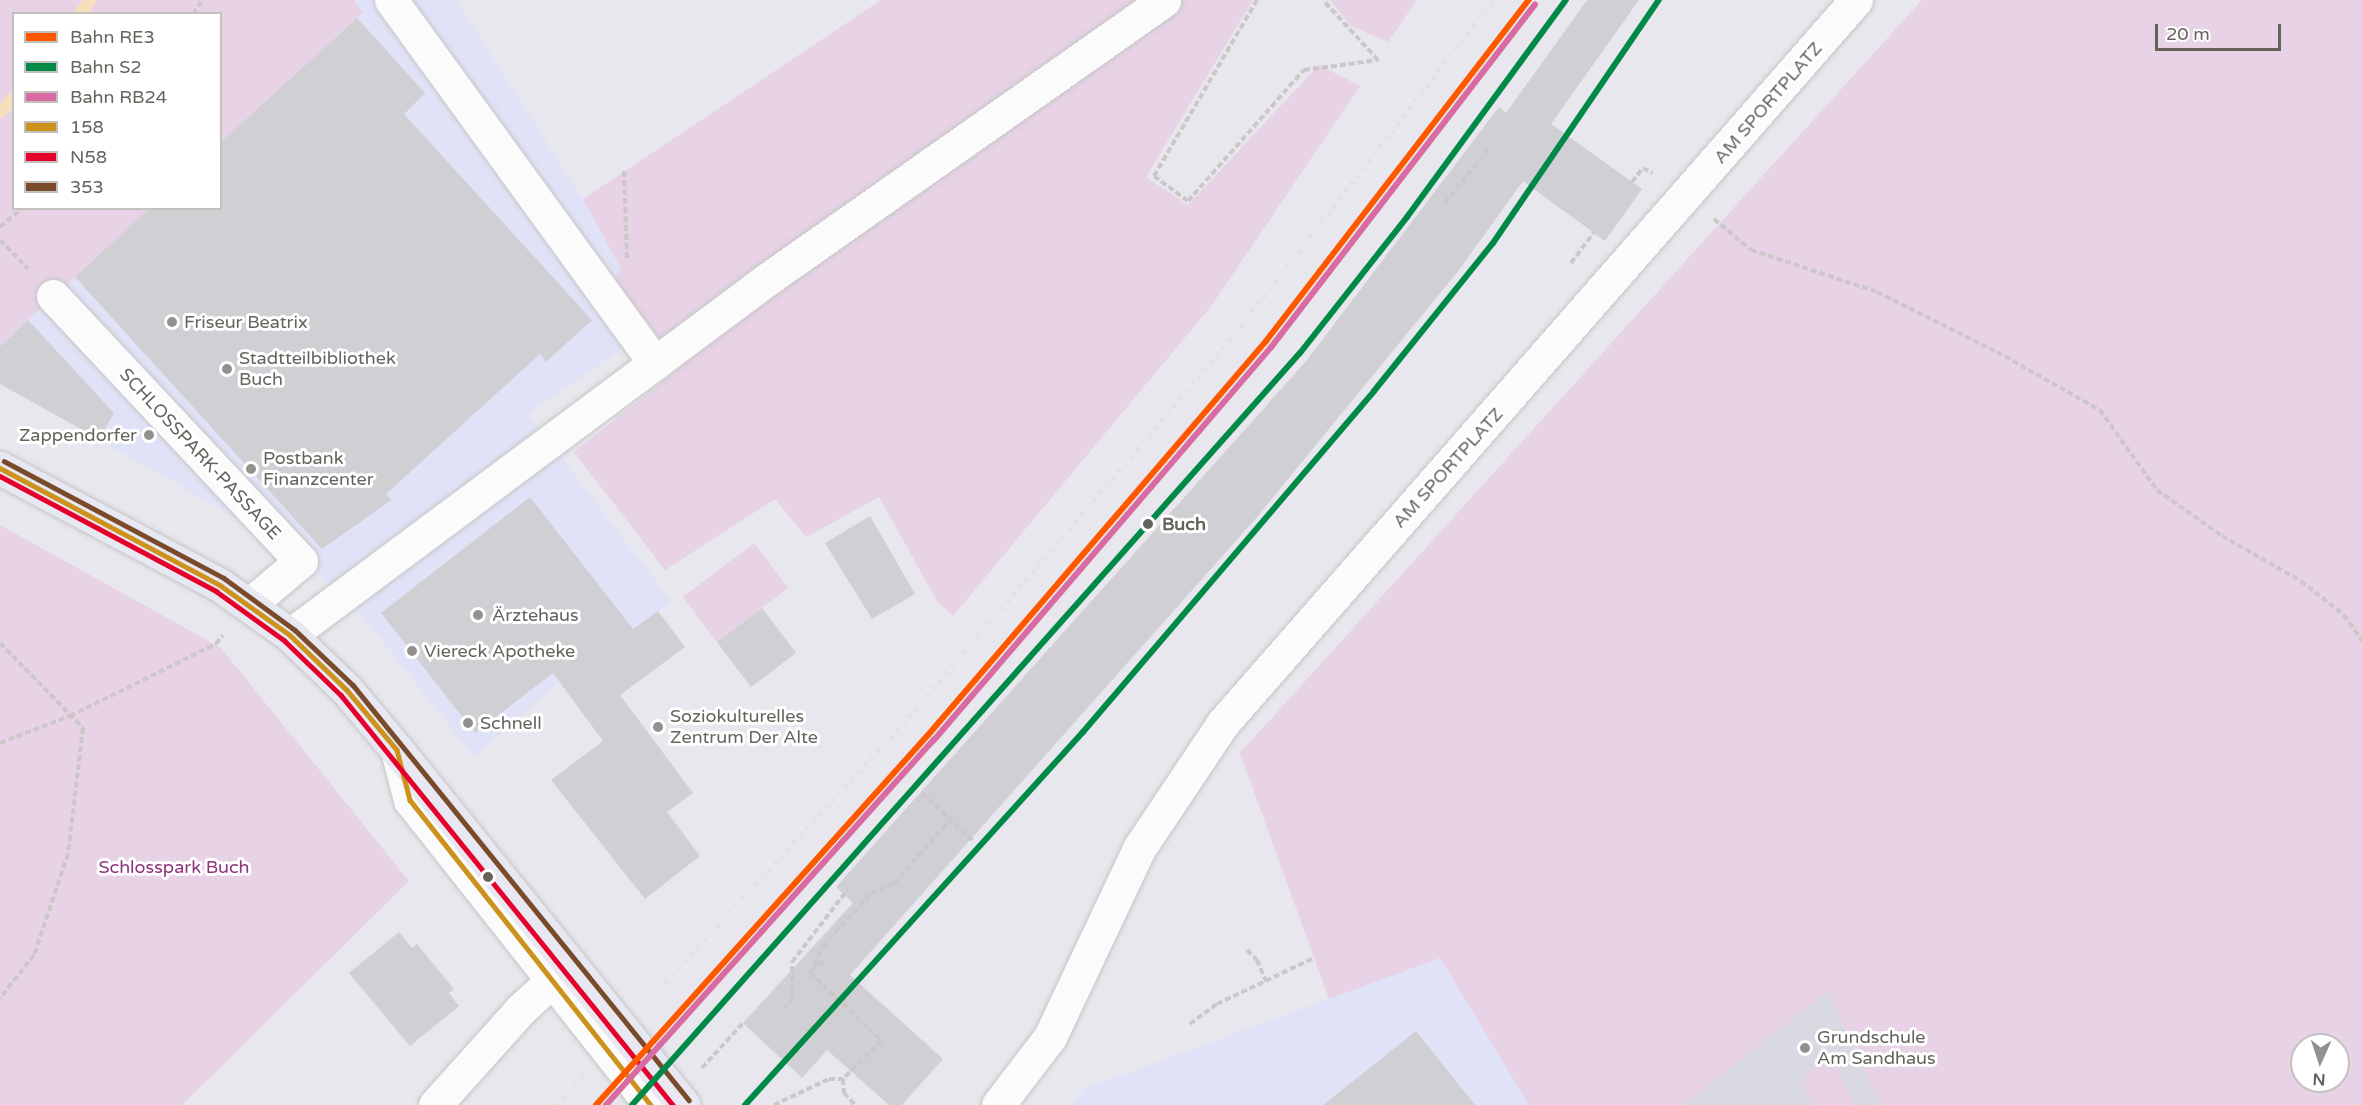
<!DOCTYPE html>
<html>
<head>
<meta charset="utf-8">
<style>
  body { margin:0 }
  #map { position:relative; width:2362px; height:1105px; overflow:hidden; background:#e7e7ed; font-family:"Varela Round",sans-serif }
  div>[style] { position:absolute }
  .commercial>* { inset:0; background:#e0e2f7 }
  .education>* { inset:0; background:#d9d9e1 }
  .green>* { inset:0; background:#e7d2e6 }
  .stream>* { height:12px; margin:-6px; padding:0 6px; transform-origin:6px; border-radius:6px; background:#f8dfbb }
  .building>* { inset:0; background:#d0cfd3 }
  .path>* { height:4px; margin-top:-2px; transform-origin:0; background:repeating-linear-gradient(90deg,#ccc7c8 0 6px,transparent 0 9px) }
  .roads { filter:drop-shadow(0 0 2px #c6c6c7) drop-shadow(0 0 2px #c6c6c7) }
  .minor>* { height:33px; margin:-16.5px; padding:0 16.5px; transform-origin:16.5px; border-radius:16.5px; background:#fbfbfc }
  .major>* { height:33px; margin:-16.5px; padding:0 16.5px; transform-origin:16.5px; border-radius:16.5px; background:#e8e8f3 }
  .rail>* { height:4.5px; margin-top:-2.25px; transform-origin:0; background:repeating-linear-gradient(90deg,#e0e0e1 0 1.5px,transparent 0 9.5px) }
  .bus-1>* { height:4.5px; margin:-2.25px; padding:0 2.25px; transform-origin:2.25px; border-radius:2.25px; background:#cc921c }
  .bus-2>* { height:4.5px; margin:-2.25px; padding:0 2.25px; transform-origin:2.25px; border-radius:2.25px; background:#e4002b }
  .bus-3>* { height:4.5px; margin:-2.25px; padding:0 2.25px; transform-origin:2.25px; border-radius:2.25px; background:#7a4b2a }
  .rail-1>* { height:6px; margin:-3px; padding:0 3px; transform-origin:3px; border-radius:3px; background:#ff5900 }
  .rail-2>* { height:6px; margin:-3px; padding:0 3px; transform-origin:3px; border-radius:3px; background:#018a47 }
  .rail-3>* { height:6px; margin:-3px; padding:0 3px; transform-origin:3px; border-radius:3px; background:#da6ba2 }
  .dots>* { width:16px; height:16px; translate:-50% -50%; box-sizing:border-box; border:3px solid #fff; border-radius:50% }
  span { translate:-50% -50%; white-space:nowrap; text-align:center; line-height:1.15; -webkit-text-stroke:6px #fff; paint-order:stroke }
  .street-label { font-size:18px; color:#66635d }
  .poi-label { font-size:18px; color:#66635d }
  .left { translate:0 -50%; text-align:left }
  .right { translate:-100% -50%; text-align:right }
  .stop-label { font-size:18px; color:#66635d; font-weight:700 }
  .park-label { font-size:18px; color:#8c357a }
  .legend { position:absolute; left:12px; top:12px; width:210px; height:198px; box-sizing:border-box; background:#fff; border:2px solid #c2c1be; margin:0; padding:8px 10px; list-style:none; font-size:18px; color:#66635d }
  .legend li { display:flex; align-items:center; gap:12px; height:30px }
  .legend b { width:30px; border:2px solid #c2c1be }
  .north { position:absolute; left:2290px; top:1033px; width:60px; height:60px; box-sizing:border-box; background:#fff; border:2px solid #c2c1be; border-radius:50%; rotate:183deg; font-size:16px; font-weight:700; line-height:24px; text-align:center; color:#66635d }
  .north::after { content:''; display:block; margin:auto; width:21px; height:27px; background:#93918f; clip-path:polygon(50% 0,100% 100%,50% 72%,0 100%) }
  .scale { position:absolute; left:2155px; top:24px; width:126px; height:27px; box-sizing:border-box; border:3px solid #66635d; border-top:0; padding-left:8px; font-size:18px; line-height:21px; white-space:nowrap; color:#66635d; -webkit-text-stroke:4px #fff; paint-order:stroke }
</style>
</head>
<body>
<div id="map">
  <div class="commercial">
    <i style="clip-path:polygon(354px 0,456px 0,583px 199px,621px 270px,615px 280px,620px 350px,528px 414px,672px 602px,559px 682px,474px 757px,361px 614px,292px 549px,0 384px,0 345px,150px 209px,220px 208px,221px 143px,363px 12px)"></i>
    <i style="clip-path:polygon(1440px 958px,1529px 1105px,1070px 1105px,1084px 1089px)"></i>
  </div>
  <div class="education">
    <i style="clip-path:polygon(1828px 991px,1880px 1105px,1684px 1105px)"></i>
  </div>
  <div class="green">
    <i style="clip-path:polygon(0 0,354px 0,363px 12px,221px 143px,220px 14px,14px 14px,14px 208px,150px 209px,0 345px)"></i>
    <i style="clip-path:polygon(881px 0,1253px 0,1146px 177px,1188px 205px,1319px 65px,1360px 86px,1212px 305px,953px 616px,937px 601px,879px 497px,806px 537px,775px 499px,665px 570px,574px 452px,681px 367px,615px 280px,621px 269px,583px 199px)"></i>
    <i style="clip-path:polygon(1330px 0,1417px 0,1388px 42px,1351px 26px)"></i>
    <i style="clip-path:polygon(evenodd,1922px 0,2362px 0,2362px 1105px,1880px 1105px,1828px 991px,1684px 1105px,1529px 1105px,1440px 958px,1329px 999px,1240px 753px,1922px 0,2302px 1045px,2338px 1045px,2338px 1081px,2302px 1081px,2302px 1045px)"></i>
    <i style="clip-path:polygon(0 525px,221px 648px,409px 881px,182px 1105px,0 1105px)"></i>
    <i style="clip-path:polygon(754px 543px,788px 588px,717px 642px,683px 597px)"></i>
    <i style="clip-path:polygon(1831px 1052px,1854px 1105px,1812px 1105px,1801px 1081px)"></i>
  </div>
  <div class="stream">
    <i style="left:80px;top:14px;width:17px;rotate:-54deg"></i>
    <i style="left:0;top:112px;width:20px;rotate:-45deg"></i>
  </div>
  <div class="building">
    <i style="clip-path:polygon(1587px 0,1639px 0,1551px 124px,1642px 189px,1605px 241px,1523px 181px,1459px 270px,1257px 517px,850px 975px,943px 1059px,902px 1105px,889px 1105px,827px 1050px,802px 1078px,743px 1023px,853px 903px,836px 887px,1307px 360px,1499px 107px,1506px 113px)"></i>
    <i style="clip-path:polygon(357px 18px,425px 93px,404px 114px,592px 320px,546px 362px,540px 354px,386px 494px,391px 500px,322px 549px,75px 277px,150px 208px,220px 208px,220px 143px)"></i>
    <i style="clip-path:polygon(28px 320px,114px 413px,99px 439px,0 384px,0 346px)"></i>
    <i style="clip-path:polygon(530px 497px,633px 629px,658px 611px,685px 647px,620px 695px,693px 793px,667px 812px,700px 856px,645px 899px,551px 780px,603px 741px,553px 673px,475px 733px,381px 613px)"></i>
    <i style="clip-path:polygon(870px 516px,915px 594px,872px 619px,825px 543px)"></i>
    <i style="clip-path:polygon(762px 608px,796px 653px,751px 687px,717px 642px)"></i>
    <i style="clip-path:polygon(399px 932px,412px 948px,417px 944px,454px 989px,449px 993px,459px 1006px,410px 1046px,349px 973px)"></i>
    <i style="clip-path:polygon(1416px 1031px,1475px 1105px,1323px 1105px)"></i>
  </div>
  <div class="path">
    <i style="left:1257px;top:0;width:204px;rotate:120.3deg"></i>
    <i style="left:1154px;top:176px;width:42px;rotate:36.3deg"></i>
    <i style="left:1188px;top:201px;width:175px;rotate:-48.5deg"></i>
    <i style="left:1304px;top:70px;width:75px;rotate:-7.7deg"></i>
    <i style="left:1378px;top:60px;width:81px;rotate:-132.5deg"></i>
    <i style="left:193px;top:14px;width:17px;rotate:-57deg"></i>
    <i style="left:624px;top:171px;width:87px;rotate:88deg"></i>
    <i style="left:1632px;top:182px;width:18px;rotate:-52deg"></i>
    <i style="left:1643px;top:168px;width:11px;rotate:27deg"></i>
    <i style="left:1445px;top:203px;width:68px;rotate:-50.9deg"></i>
    <i style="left:1714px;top:219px;width:48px;rotate:40deg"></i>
    <i style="left:1751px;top:250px;width:133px;rotate:18.4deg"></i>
    <i style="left:1877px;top:292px;width:134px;rotate:26.6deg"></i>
    <i style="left:1997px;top:352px;width:118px;rotate:29.4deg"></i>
    <i style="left:2100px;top:410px;width:98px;rotate:54.5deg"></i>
    <i style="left:2157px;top:490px;width:80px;rotate:35.3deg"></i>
    <i style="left:2222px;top:536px;width:91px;rotate:29.7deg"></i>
    <i style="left:2301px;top:581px;width:55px;rotate:38.3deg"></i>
    <i style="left:2344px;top:615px;width:32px;rotate:55deg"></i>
    <i style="left:0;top:227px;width:30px;rotate:-40deg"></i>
    <i style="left:0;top:240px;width:40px;rotate:46deg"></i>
    <i style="left:1571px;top:263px;width:38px;rotate:-53deg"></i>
    <i style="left:0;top:643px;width:119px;rotate:45.7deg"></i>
    <i style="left:83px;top:728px;width:127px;rotate:96.8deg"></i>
    <i style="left:68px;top:854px;width:107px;rotate:108.6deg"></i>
    <i style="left:34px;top:955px;width:55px;rotate:128.3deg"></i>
    <i style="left:0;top:743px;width:75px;rotate:-21.1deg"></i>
    <i style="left:70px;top:716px;width:163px;rotate:-26.3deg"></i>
    <i style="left:216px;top:644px;width:11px;rotate:-52deg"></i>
    <i style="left:922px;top:793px;width:69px;rotate:43.2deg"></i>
    <i style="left:1247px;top:950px;width:14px;rotate:45deg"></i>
    <i style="left:1257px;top:960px;width:23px;rotate:67deg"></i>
    <i style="left:812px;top:971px;width:15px;rotate:-42deg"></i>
    <i style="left:810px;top:973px;width:30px;rotate:-64deg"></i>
    <i style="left:823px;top:946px;width:72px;rotate:-47.8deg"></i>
    <i style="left:871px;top:893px;width:25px;rotate:-23deg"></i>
    <i style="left:894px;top:883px;width:85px;rotate:-47.9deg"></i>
    <i style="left:810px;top:973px;width:98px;rotate:43.3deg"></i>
    <i style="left:881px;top:1040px;width:54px;rotate:134.3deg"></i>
    <i style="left:843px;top:1079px;width:14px;rotate:86deg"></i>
    <i style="left:844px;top:1093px;width:16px;rotate:47deg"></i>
    <i style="left:783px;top:1009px;width:14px;rotate:-45deg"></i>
    <i style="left:793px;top:999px;width:37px;rotate:-92deg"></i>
    <i style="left:792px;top:962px;width:92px;rotate:-52.5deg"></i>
    <i style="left:1190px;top:1024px;width:34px;rotate:-37deg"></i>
    <i style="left:1217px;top:1004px;width:107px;rotate:-25.4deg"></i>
    <i style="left:702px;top:1068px;width:61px;rotate:-47.7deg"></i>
    <i style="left:774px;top:1105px;width:61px;rotate:-25.3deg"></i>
    <i style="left:829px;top:1079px;width:14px"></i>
  </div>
  <div class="roads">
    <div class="minor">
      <i style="left:391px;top:0;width:449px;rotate:54deg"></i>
      <i style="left:53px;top:296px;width:363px;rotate:46.9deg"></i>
      <i style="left:301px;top:561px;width:68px;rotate:139.8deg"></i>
      <i style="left:290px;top:635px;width:597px;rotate:-36.7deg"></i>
      <i style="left:769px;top:278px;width:483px;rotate:-35.1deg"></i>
      <i style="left:397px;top:750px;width:52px;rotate:75.4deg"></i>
      <i style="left:410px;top:800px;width:389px;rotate:51.7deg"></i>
      <i style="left:435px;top:1105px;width:129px;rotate:-48.1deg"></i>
      <i style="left:521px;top:1009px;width:43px;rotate:-42.2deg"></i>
      <i style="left:998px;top:1105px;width:86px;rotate:-52.6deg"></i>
      <i style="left:1050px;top:1037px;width:210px;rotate:-64.7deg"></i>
      <i style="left:1140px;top:847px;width:149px;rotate:-56.2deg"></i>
      <i style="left:1223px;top:723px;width:961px;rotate:-48.8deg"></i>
    </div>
    <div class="major">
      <i style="left:0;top:468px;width:249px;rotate:28deg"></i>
      <i style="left:220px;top:585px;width:86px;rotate:35.5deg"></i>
      <i style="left:290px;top:635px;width:79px;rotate:44deg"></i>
      <i style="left:347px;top:690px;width:78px;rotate:50.2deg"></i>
      <i style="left:397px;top:750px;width:456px;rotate:51.1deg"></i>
    </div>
  </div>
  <div class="rail">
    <i style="left:659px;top:989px;width:369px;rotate:-47.4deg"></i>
    <i style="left:909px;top:717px;width:503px;rotate:-49.6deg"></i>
    <i style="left:1235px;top:334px;width:422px;rotate:-52.3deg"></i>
    <i style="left:556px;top:1105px;width:40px;rotate:-47deg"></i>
  </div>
  <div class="bus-1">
    <i style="left:0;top:468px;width:249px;rotate:28deg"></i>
    <i style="left:220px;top:585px;width:86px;rotate:35.5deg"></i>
    <i style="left:290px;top:635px;width:79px;rotate:44deg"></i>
    <i style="left:347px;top:690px;width:78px;rotate:50.2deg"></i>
    <i style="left:397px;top:750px;width:52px;rotate:75.4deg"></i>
    <i style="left:410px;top:800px;width:389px;rotate:51.7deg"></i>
  </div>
  <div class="bus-2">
    <i style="left:0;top:476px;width:245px;rotate:28deg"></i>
    <i style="left:216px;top:591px;width:85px;rotate:35.9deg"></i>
    <i style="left:285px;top:641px;width:78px;rotate:44deg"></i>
    <i style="left:341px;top:695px;width:528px;rotate:51deg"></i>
  </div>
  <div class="bus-3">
    <i style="left:4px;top:461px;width:249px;rotate:28deg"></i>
    <i style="left:224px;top:578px;width:88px;rotate:36.2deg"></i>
    <i style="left:295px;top:630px;width:80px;rotate:43.5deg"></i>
    <i style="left:353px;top:685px;width:534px;rotate:51.01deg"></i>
  </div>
  <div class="rail-1">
    <i style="left:596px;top:1105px;width:497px;rotate:-48.1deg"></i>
    <i style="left:928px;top:735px;width:519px;rotate:-49.37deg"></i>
    <i style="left:1266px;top:341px;width:431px;rotate:-52.4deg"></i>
  </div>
  <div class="rail-2">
    <i style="left:632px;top:1105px;width:1006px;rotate:-48.39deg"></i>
    <i style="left:1300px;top:353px;width:173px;rotate:-51.8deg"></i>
    <i style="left:1407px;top:217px;width:269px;rotate:-53.8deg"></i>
    <i style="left:745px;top:1105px;width:503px;rotate:-47.82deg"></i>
    <i style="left:1083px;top:732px;width:448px;rotate:-49.5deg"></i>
    <i style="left:1374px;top:391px;width:190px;rotate:-51.2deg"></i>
    <i style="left:1493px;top:243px;width:294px;rotate:-55.7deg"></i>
  </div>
  <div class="rail-3">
    <i style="left:606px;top:1105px;width:491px;rotate:-48.1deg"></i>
    <i style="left:934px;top:740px;width:519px;rotate:-49.37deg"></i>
    <i style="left:1272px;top:346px;width:431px;rotate:-52.4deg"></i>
  </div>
  <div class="dots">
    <i style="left:172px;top:322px;background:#93918f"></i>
    <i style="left:227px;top:369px;background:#93918f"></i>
    <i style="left:149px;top:435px;background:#93918f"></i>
    <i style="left:251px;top:469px;background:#93918f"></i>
    <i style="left:1148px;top:524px;background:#66635d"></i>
    <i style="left:478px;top:615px;background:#93918f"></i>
    <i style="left:412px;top:651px;background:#93918f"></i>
    <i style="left:468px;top:723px;background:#93918f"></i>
    <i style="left:658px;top:727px;background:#93918f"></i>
    <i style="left:488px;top:877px;background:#66635d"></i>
    <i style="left:1805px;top:1048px;background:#93918f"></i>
  </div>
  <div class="street-label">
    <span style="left:1768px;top:103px;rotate:-49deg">AM SPORTPLATZ</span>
    <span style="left:200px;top:454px;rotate:47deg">SCHLOSSPARK-PASSAGE</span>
    <span style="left:1448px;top:468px;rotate:-48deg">AM SPORTPLATZ</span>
  </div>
  <div class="poi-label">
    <span class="left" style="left:184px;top:322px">Friseur Beatrix</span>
    <span class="left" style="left:239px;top:369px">Stadtteilbibliothek<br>Buch</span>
    <span class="right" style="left:137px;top:435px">Zappendorfer</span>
    <span class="left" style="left:263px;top:469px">Postbank<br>Finanzcenter</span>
    <span class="left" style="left:492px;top:615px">Ärztehaus</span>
    <span class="left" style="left:424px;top:651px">Viereck Apotheke</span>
    <span class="left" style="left:670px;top:727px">Soziokulturelles<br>Zentrum Der Alte</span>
    <span class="left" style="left:480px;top:723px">Schnell</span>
    <span class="left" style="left:1817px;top:1048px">Grundschule<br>Am Sandhaus</span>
  </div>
  <div class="stop-label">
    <span class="left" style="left:1162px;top:524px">Buch</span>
  </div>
  <div class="park-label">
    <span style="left:174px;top:867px">Schlosspark Buch</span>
  </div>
  <ul class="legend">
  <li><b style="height:8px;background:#ff5900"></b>Bahn RE3</li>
  <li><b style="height:8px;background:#018a47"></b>Bahn S2</li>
  <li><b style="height:8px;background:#da6ba2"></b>Bahn RB24</li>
  <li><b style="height:8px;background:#cc921c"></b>158</li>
  <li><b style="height:8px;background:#e4002b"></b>N58</li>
  <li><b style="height:8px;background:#7a4b2a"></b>353</li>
  </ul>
  <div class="north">N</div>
  <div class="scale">20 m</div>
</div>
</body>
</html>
